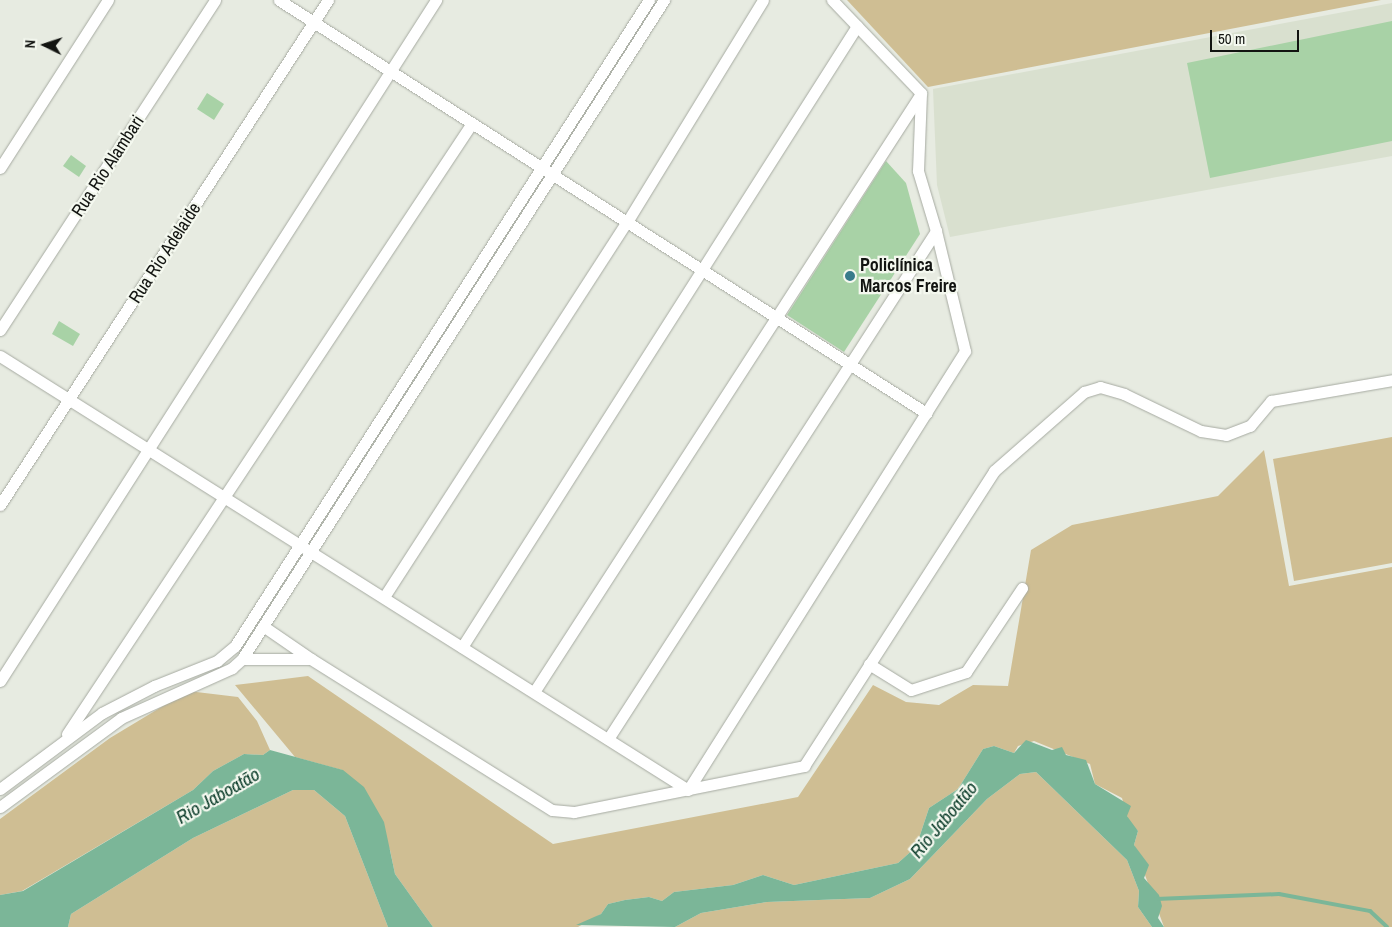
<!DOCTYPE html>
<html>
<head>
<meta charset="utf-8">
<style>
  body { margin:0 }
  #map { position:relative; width:1392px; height:927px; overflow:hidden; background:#e7ebe1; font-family:"Archivo Narrow",sans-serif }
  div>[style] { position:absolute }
  .built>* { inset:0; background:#d9e0cf }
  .green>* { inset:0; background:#cfbe93 }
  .water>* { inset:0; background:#7bb698 }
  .stream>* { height:4px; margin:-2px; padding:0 2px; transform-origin:2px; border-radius:2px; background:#7bb698 }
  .building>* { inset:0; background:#a8d2a6 }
  .roads { filter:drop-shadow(0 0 1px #a6aaa1) drop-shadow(0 0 1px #a6aaa1) }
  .minor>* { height:11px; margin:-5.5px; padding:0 5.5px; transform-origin:5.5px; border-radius:5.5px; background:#fff }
  .dots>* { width:14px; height:14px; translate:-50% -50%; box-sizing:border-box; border:2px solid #f4f8ef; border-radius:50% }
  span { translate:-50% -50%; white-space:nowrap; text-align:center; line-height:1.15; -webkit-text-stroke:4.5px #f4f8ef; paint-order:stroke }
  .street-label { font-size:18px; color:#121411 }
  .poi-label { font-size:18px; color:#121411; font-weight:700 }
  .left { translate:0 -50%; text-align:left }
  .water-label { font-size:19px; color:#083a27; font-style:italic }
  .north { position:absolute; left:20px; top:20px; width:50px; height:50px; -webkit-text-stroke:4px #f4f8ef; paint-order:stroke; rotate:274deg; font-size:14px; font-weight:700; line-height:20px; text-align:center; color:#121411 }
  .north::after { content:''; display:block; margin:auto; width:18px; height:22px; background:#121411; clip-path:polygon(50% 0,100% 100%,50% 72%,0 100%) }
  .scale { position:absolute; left:1210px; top:30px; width:89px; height:22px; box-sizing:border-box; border:2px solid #121411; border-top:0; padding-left:6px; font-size:15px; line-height:18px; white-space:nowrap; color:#121411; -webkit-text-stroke:4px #f4f8ef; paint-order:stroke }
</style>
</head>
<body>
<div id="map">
  <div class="built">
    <i style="clip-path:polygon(1392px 3px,1392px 156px,950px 237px,937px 185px,933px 89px)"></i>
  </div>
  <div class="green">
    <i style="clip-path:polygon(847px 0,1381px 0,928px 87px)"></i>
    <i style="clip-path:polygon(1392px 437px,1392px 563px,1294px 581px,1273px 459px)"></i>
    <i style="clip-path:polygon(1264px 450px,1289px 586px,1392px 567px,1392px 927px,1164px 927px,1134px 845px,1138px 831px,1129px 823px,1122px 798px,1095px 784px,1090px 764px,1034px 741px,1018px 746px,1014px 753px,994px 746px,983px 749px,958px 789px,929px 808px,916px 847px,898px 863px,794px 885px,763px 875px,733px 885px,674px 892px,662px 901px,649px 897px,625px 900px,608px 904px,601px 914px,578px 927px,433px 927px,395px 874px,390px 850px,342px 770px,295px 757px,235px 685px,308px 676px,553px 844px,798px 797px,873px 685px,906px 702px,939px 705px,973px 685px,1008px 686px,1031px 550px,1072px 525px,1218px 496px)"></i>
    <i style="clip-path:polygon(188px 691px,238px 697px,257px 721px,270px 750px,263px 755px,244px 754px,213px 771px,193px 790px,22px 891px,0 895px,0 819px,110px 738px)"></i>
    <i style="clip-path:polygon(1036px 772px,1127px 860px,1139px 891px,1138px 907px,1152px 927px,675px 927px,701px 913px,767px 902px,870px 898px,910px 879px,987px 799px,1020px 774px)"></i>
    <i style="clip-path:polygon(293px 790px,314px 790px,345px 816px,388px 927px,68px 927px,71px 914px,193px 838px)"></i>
  </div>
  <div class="water">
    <i style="clip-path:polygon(1026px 740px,1052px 750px,1062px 747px,1066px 755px,1086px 760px,1095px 784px,1131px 806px,1127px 816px,1138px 831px,1134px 845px,1149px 865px,1144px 878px,1159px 895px,1162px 906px,1158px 918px,1164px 927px,1152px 927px,1138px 907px,1139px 891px,1127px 860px,1036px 772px,1020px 774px,987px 799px,910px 879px,870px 898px,767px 902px,701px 913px,675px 927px,576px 925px,601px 914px,608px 904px,625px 900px,649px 897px,662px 901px,674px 892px,733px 885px,763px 875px,794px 885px,898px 863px,916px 847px,929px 808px,958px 789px,983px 749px,994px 746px,1014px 753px)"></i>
    <i style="clip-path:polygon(270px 750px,343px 770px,364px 787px,384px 822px,395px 874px,433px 927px,388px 927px,345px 816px,314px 790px,293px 790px,193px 838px,71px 914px,68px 927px,0 927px,0 895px,23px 891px,193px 790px,213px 771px,244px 754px,263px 755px)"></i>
  </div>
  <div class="stream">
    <i style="left:1156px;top:899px;width:123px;rotate:-2.3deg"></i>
    <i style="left:1279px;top:894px;width:93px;rotate:10.6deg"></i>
    <i style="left:1370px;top:911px;width:23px;rotate:43deg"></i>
  </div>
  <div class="building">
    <i style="clip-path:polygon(1392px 21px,1392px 141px,1210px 178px,1187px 63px)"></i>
    <i style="clip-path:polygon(207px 93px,224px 104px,214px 120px,197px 109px)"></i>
    <i style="clip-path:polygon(71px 155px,86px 166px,79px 177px,63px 166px)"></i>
    <i style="clip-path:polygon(886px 161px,906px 183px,920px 234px,844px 352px,787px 315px)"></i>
    <i style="clip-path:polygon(59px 321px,80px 334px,73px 346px,52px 334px)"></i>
  </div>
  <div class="roads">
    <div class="minor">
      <i style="left:279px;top:0;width:768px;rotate:32.55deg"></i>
      <i style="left:0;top:168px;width:200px;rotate:-57.3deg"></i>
      <i style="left:0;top:330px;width:394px;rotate:-56.9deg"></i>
      <i style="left:0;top:356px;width:813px;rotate:32.24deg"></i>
      <i style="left:688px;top:790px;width:519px;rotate:-57.75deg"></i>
      <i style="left:965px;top:351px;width:123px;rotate:-103.6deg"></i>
      <i style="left:0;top:505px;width:602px;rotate:-57deg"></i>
      <i style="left:384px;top:597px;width:447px;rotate:-57.1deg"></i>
      <i style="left:627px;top:222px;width:260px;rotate:-58.5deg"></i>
      <i style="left:263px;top:626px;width:58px;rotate:34.5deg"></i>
      <i style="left:462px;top:647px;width:736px;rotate:-57.54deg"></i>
      <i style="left:242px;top:659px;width:69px"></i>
      <i style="left:311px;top:659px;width:284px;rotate:32.1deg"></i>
      <i style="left:552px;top:810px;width:22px;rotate:5deg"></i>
      <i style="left:574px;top:812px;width:235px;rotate:-11.3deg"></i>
      <i style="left:804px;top:766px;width:351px;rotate:-57.2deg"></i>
      <i style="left:994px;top:471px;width:120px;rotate:-41.3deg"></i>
      <i style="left:1084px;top:392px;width:17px;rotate:-17deg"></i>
      <i style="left:1100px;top:387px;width:25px;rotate:16deg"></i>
      <i style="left:1124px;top:394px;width:85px;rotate:25.7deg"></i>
      <i style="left:1201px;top:431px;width:25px;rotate:9deg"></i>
      <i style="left:1226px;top:435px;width:26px;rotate:-21deg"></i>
      <i style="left:1250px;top:426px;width:33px;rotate:-50deg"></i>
      <i style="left:1271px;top:401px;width:123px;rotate:-9.8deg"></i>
      <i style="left:869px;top:664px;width:49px;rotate:31.8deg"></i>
      <i style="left:911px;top:690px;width:58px;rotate:-18.1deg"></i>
      <i style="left:966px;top:672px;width:101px;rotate:-56.3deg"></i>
      <i style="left:0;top:681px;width:809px;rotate:-57.37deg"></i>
      <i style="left:534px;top:692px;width:711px;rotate:-57.11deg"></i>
      <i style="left:67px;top:734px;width:733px;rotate:-56.46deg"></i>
      <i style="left:608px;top:739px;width:605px;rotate:-57.15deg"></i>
      <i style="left:936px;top:231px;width:63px;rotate:-106.7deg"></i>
      <i style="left:918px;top:171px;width:78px;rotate:-87.8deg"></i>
      <i style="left:921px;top:93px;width:129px;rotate:-133.7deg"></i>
      <i style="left:0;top:789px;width:127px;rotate:-36.7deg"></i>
      <i style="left:102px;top:713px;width:59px;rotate:-27.4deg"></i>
      <i style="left:154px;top:686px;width:68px;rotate:-21.6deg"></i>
      <i style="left:217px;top:661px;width:23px;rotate:-40deg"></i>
      <i style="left:235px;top:646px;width:767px;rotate:-57.35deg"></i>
      <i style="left:0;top:807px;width:150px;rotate:-36.3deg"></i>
      <i style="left:121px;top:718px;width:122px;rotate:-24.2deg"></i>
      <i style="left:232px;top:668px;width:13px;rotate:-42deg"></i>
      <i style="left:242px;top:659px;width:783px;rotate:-57.37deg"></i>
    </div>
  </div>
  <div class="dots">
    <i style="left:850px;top:276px;background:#387b8b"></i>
  </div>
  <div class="street-label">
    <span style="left:108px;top:166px;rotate:-57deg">Rua Rio Alambari</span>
    <span style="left:165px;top:253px;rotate:-57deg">Rua Rio Adelaide</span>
  </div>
  <div class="poi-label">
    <span class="left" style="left:860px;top:276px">Policlínica<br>Marcos Freire</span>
  </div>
  <div class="water-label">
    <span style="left:218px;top:796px;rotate:-30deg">Rio Jaboatão</span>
    <span style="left:944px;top:820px;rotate:-50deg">Rio Jaboatão</span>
  </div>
  <div class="north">N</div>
  <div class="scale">50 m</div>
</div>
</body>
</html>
